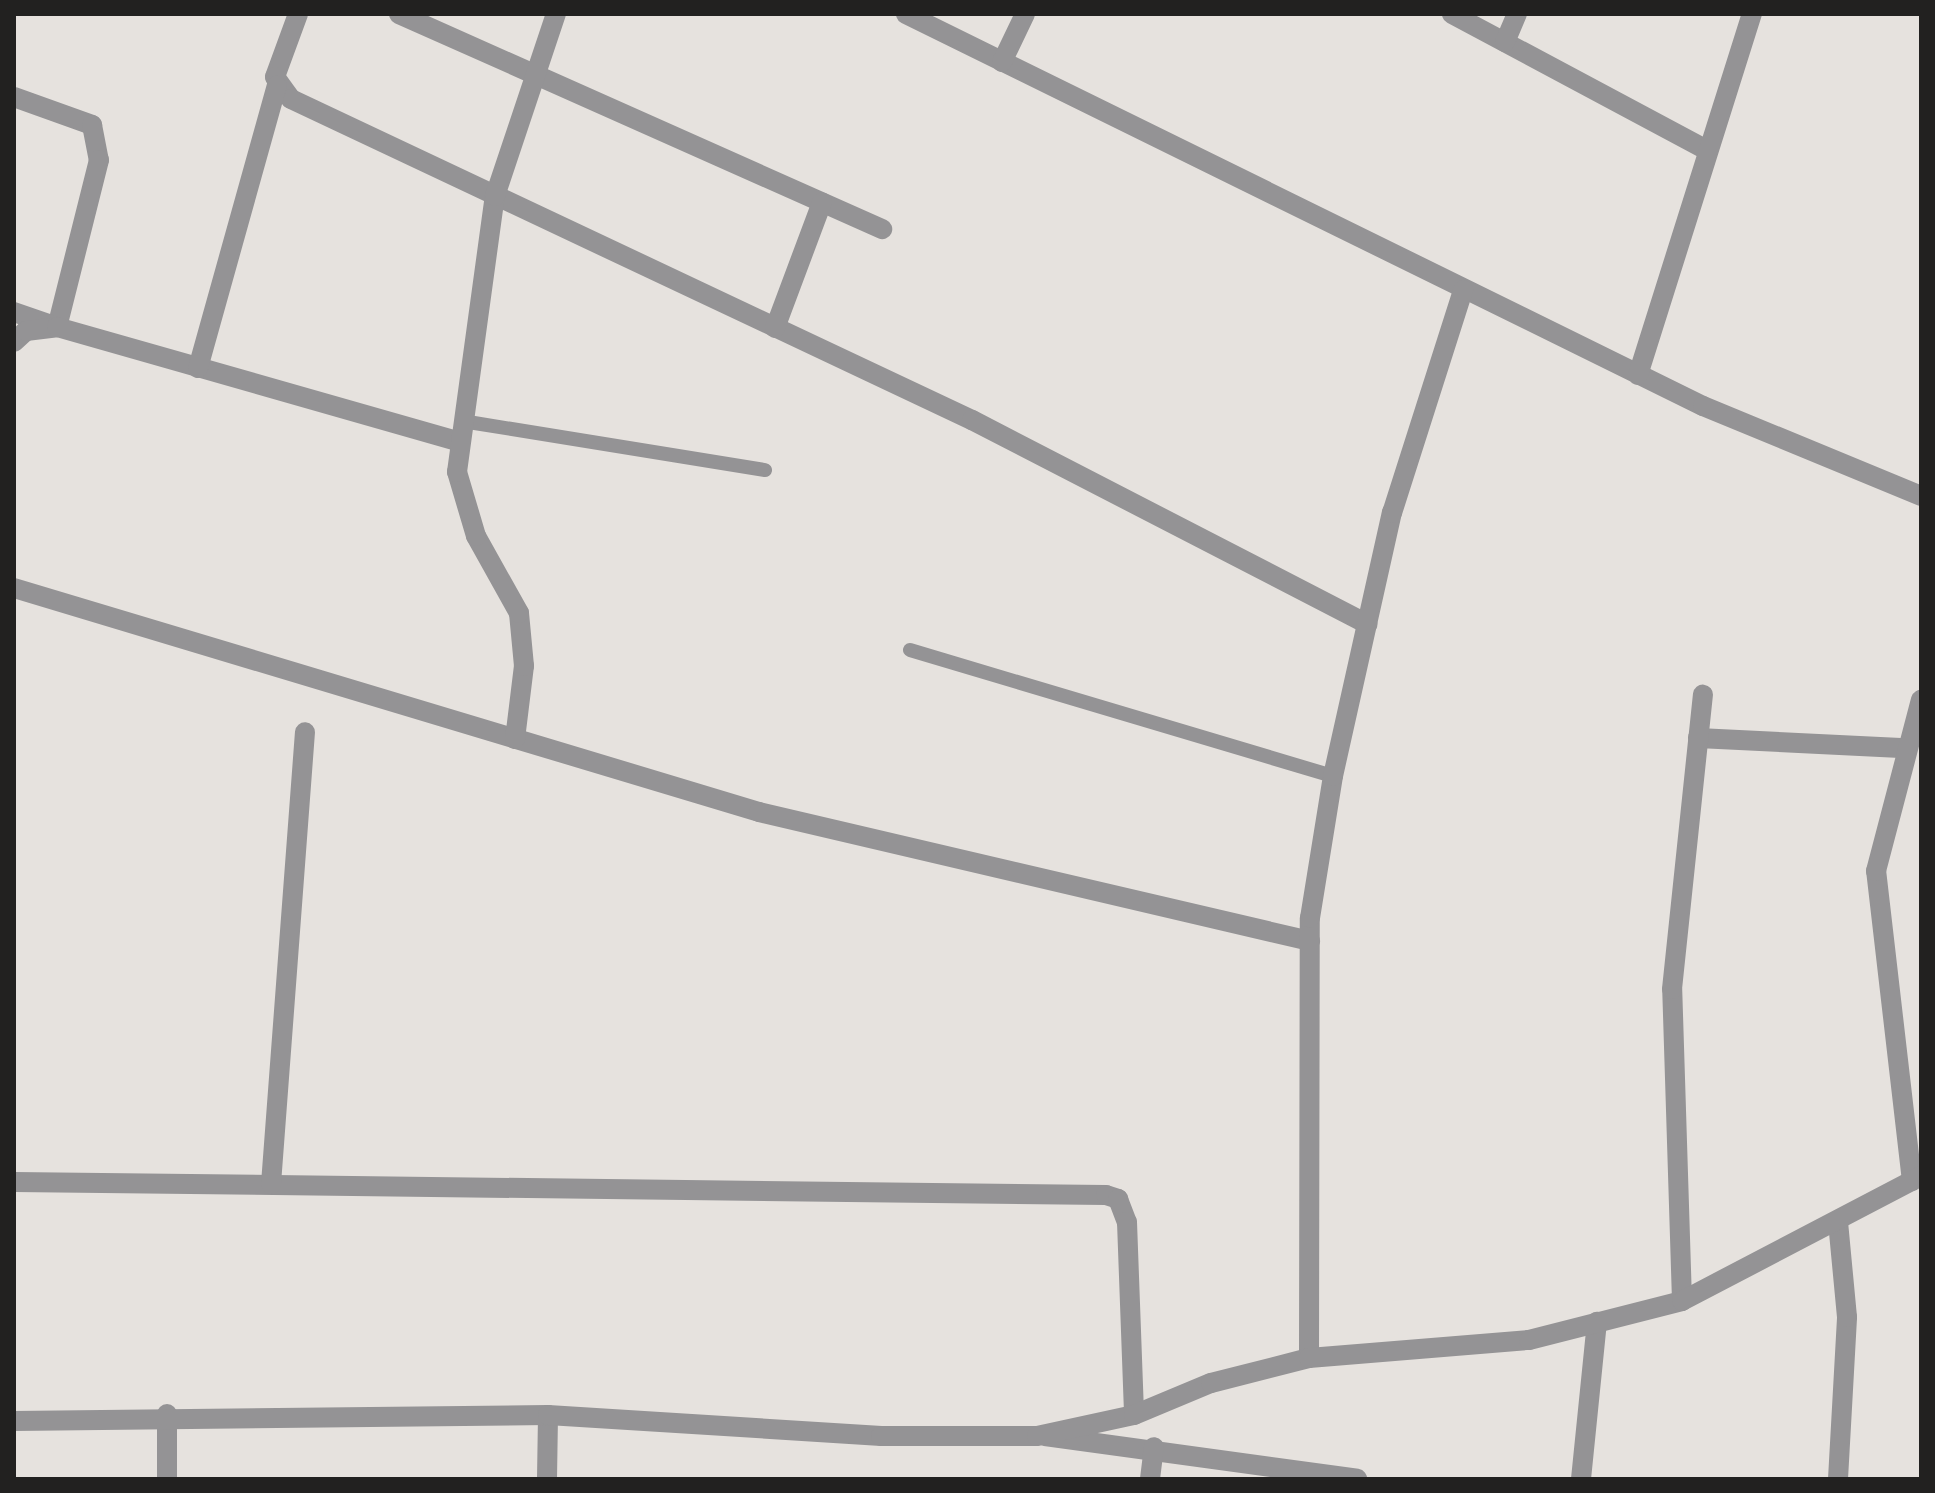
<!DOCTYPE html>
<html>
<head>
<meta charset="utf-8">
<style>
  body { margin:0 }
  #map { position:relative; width:1935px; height:1493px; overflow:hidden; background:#e6e2de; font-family:"PT Sans Narrow",sans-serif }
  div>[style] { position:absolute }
  .service>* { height:14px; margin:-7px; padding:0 7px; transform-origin:7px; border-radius:7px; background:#949395 }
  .minor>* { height:20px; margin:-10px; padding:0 10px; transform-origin:10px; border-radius:10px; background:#949395 }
  .tertiary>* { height:20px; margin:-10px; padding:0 10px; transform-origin:10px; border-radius:10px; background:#949395 }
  span { translate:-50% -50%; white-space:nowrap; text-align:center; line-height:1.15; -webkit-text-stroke:7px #fff; paint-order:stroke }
  .frame { position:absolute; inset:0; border:16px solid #222120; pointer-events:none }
</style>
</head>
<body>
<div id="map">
  <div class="service">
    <i style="left:462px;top:421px;width:307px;rotate:9.2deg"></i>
    <i style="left:910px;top:650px;width:441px;rotate:16.6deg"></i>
  </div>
  <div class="minor">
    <i style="left:298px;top:14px;width:67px;rotate:110.1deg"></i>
    <i style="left:275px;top:77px;width:27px;rotate:54deg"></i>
    <i style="left:291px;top:99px;width:753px;rotate:25.24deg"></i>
    <i style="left:972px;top:420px;width:445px;rotate:27.3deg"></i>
    <i style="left:399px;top:14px;width:529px;rotate:24deg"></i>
    <i style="left:906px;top:14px;width:888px;rotate:26.19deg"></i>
    <i style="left:1703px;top:406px;width:236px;rotate:22.4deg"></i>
    <i style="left:1452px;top:14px;width:289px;rotate:28.1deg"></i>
    <i style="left:1505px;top:42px;width:30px;rotate:-67deg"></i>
    <i style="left:1002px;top:62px;width:53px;rotate:-64.4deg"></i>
    <i style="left:14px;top:97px;width:83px;rotate:19.7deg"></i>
    <i style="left:92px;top:125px;width:36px;rotate:79deg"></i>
    <i style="left:99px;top:160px;width:172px;rotate:104.1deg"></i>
    <i style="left:57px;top:327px;width:46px;rotate:-160.8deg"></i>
    <i style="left:775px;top:328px;width:134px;rotate:-69.5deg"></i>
    <i style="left:14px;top:342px;width:16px;rotate:-43deg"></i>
    <i style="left:26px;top:331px;width:31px;rotate:-7deg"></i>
    <i style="left:57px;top:327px;width:419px;rotate:15.9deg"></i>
    <i style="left:198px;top:368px;width:293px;rotate:-74.4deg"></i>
    <i style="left:1638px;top:375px;width:379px;rotate:-72.5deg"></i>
    <i style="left:14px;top:588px;width:778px;rotate:16.73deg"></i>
    <i style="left:759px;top:812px;width:566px;rotate:13.18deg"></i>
    <i style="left:1698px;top:738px;width:208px;rotate:2.8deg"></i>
    <i style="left:515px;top:739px;width:74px;rotate:-83deg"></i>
    <i style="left:524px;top:666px;width:53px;rotate:-95.4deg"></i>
    <i style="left:519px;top:613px;width:88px;rotate:-119.2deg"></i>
    <i style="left:476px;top:536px;width:67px;rotate:-106.5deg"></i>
    <i style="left:457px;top:472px;width:279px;rotate:-82.2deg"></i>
    <i style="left:495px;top:196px;width:192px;rotate:-71.5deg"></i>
    <i style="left:1912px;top:1181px;width:312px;rotate:-96.6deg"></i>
    <i style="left:1876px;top:871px;width:177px;rotate:-75.3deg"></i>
    <i style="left:14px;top:1182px;width:1092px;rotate:0.68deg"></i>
    <i style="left:1106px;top:1195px;width:13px;rotate:18deg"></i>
    <i style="left:1118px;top:1199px;width:25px;rotate:69deg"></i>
    <i style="left:1127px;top:1222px;width:193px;rotate:87.9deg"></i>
    <i style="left:271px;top:1184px;width:453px;rotate:-85.7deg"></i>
    <i style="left:1682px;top:1301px;width:312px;rotate:-91.8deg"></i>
    <i style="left:1672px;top:989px;width:296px;rotate:-84deg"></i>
    <i style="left:1309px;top:1358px;width:440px;rotate:-89.9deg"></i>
    <i style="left:1310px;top:918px;width:144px;rotate:-80.8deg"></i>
    <i style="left:1333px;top:776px;width:270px;rotate:-77.4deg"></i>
    <i style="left:1392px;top:513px;width:234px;rotate:-72.3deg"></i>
    <i style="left:167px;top:1414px;width:65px;rotate:90deg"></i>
    <i style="left:1045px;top:1436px;width:315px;rotate:7.8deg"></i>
    <i style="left:547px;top:1479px;width:64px;rotate:-89.1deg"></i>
    <i style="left:1150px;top:1479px;width:32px;rotate:-83deg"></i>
    <i style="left:1581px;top:1479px;width:158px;rotate:-84.2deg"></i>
    <i style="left:1838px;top:1479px;width:162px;rotate:-86.8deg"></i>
    <i style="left:1847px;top:1317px;width:96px;rotate:-95.4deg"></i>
  </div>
  <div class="tertiary">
    <i style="left:14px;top:1421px;width:534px;rotate:-0.64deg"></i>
    <i style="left:548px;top:1415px;width:334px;rotate:3.6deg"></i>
    <i style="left:881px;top:1436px;width:156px"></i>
    <i style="left:1037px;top:1436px;width:99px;rotate:-12.2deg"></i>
    <i style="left:1134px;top:1415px;width:83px;rotate:-22.6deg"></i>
    <i style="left:1211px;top:1383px;width:101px;rotate:-14.3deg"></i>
    <i style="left:1309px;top:1358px;width:221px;rotate:-4.7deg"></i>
    <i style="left:1529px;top:1340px;width:158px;rotate:-14.3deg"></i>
    <i style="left:1682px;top:1301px;width:270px;rotate:-27.6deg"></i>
  </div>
  <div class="frame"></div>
</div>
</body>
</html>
